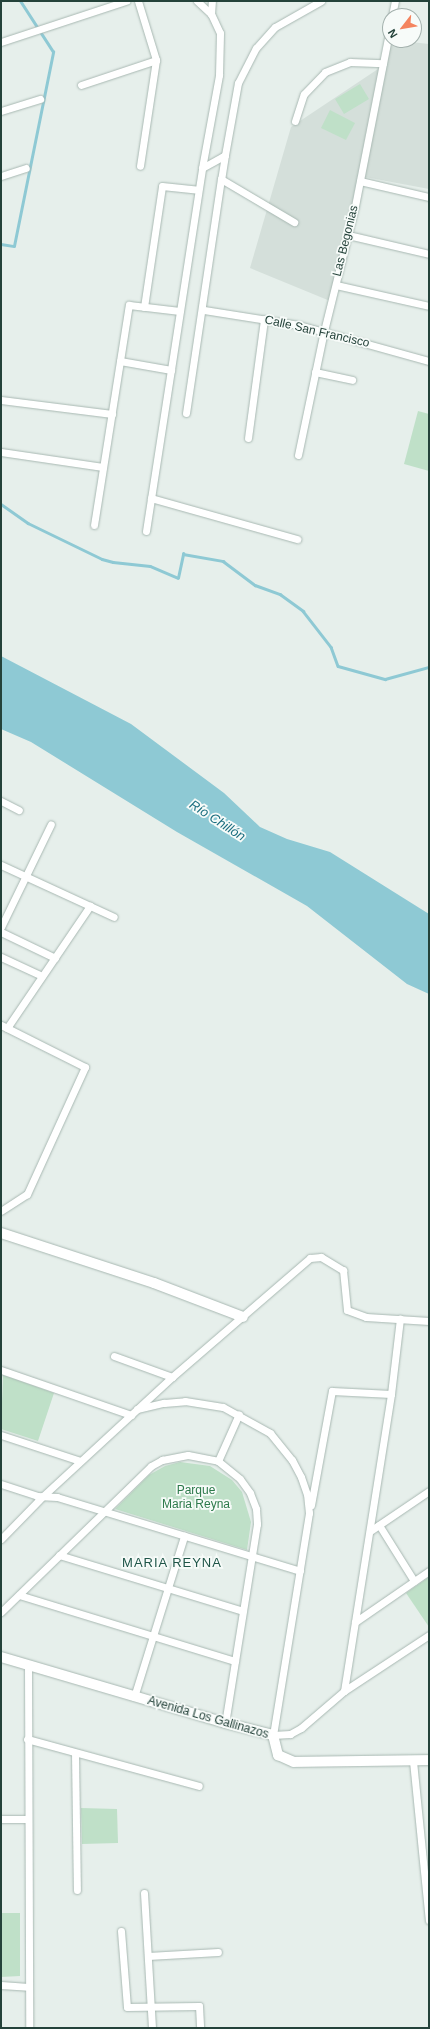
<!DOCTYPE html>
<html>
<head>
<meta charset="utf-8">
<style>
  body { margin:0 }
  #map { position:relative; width:430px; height:2029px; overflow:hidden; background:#e6efeb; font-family:Arial,sans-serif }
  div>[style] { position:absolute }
  .built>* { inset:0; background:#d4dfda }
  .green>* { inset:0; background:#bfe0c8 }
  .water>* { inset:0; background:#8ec9d4 }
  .stream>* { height:2.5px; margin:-1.25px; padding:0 1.25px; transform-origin:1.25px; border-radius:1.25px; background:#8ec9d4 }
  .roads { filter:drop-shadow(0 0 1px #a8b8b2) drop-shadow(0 0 1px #a8b8b2) }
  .street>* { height:7px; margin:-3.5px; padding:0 3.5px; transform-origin:3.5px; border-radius:3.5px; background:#fff }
  .secondary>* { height:10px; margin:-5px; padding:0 5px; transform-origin:5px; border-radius:5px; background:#fff }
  span { translate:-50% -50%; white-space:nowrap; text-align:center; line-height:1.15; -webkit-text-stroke:3.5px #f7fbf9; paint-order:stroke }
  .street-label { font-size:12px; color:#24423a }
  .park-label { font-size:12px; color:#2d7a4b }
  .water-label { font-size:13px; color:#1c6f80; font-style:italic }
  .neighbourhood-label { font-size:13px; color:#1f5548; letter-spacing:1px }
  .frame { position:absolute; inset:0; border:2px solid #24423a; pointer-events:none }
  .north { position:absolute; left:382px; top:8px; width:40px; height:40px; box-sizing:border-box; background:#f7fbf9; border:1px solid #a3b1ad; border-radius:50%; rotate:239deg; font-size:11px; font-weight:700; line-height:16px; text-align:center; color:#24423a }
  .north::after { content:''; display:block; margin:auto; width:14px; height:18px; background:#f4845f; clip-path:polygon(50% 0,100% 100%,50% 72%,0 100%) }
</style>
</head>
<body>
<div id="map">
  <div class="built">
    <i style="clip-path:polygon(393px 40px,429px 44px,429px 189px,365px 177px,335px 303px,250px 268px,291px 127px,378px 69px)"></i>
  </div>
  <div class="green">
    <i style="clip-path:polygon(360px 84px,369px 99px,344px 114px,335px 99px)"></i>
    <i style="clip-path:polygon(330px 110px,355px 123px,346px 140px,321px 128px)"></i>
    <i style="clip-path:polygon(418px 411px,429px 414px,429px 471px,404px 464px)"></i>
    <i style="clip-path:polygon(3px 1375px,54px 1393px,38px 1441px,1px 1429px)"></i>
    <i style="clip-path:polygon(180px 1462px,210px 1466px,232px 1480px,242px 1492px,251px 1522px,247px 1550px,115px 1509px,149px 1475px,165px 1466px)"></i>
    <i style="clip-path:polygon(429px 1577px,429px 1627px,406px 1593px)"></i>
    <i style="clip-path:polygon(81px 1808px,117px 1809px,118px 1843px,82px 1844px)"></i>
    <i style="clip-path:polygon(1px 1913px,20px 1913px,20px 1976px,1px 1977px)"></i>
  </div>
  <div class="water">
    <i style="clip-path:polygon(1px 656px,131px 724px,224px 793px,260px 827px,287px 839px,330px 852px,429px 914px,429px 994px,407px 984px,307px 906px,177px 832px,31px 742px,1px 729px)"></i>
  </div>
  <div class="stream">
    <i style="left:1px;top:244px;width:13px;rotate:9deg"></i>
    <i style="left:14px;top:246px;width:198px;rotate:-78.6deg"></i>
    <i style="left:53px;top:52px;width:61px;rotate:-122.9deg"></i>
    <i style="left:1px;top:504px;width:33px;rotate:35deg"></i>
    <i style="left:28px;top:523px;width:82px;rotate:25.9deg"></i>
    <i style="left:102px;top:559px;width:11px;rotate:15deg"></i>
    <i style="left:113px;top:562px;width:37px;rotate:6deg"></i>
    <i style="left:150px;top:566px;width:30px;rotate:23deg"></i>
    <i style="left:178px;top:578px;width:25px;rotate:-78deg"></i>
    <i style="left:183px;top:554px;width:41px;rotate:9.9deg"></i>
    <i style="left:223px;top:561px;width:40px;rotate:37deg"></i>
    <i style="left:255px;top:585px;width:27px;rotate:20deg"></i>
    <i style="left:280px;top:594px;width:29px;rotate:36deg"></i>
    <i style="left:303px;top:611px;width:46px;rotate:52.1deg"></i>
    <i style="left:331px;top:647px;width:20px;rotate:70deg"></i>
    <i style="left:338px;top:666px;width:49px;rotate:15.5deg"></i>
    <i style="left:385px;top:679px;width:46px;rotate:-15.3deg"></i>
  </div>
  <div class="roads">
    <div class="street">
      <i style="left:138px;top:1px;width:62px;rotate:73deg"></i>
      <i style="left:156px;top:60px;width:107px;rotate:98.6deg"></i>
      <i style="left:211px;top:14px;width:13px;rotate:-86deg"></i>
      <i style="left:392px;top:16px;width:15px;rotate:-79deg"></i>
      <i style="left:1px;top:42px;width:132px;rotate:-18.2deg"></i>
      <i style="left:81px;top:85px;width:79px;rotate:-18.4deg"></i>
      <i style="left:1px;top:111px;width:41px;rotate:-17.1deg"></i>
      <i style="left:295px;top:121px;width:28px;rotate:-72deg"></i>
      <i style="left:304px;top:94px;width:30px;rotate:-46deg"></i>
      <i style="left:325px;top:72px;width:27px;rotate:-22deg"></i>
      <i style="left:350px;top:62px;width:33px;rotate:2deg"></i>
      <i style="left:225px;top:155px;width:24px;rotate:99deg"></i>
      <i style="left:221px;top:179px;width:85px;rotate:30.5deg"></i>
      <i style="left:202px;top:168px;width:26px;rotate:-29deg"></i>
      <i style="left:225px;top:155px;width:73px;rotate:-79.8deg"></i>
      <i style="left:238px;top:83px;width:39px;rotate:-63deg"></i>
      <i style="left:256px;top:48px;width:28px;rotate:-48deg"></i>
      <i style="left:275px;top:27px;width:53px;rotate:-29.5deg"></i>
      <i style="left:1px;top:176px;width:26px;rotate:-18deg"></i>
      <i style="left:360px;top:181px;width:71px;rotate:13.1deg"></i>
      <i style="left:348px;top:235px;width:83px;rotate:13.2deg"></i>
      <i style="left:336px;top:285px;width:95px;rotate:12.7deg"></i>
      <i style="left:144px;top:307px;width:122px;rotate:-81.5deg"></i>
      <i style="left:162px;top:186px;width:36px;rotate:6deg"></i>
      <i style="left:204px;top:310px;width:96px;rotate:9deg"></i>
      <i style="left:299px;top:325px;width:135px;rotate:15.5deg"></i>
      <i style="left:120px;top:361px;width:52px;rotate:10deg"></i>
      <i style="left:315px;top:372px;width:38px;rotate:12deg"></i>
      <i style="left:1px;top:400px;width:112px;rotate:7.2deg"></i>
      <i style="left:186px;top:413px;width:237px;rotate:-81.5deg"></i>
      <i style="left:248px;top:438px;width:120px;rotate:-82.3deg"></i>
      <i style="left:1px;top:452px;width:103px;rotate:8.4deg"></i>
      <i style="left:298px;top:455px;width:127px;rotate:-78.2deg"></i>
      <i style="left:324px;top:331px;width:129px;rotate:-76.1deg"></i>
      <i style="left:355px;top:206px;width:182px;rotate:-78.9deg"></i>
      <i style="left:151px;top:498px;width:152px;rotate:15.7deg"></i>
      <i style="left:94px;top:525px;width:223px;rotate:-81deg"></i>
      <i style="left:129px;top:305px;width:51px;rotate:6.7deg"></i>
      <i style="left:146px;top:531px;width:367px;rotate:-81.2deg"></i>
      <i style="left:202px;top:168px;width:95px;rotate:-79.6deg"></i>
      <i style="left:219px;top:75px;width:42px;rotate:-88.6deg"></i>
      <i style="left:220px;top:33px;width:21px;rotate:-115deg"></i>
      <i style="left:211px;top:14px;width:19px;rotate:-137deg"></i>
      <i style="left:1px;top:801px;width:20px;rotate:27deg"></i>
      <i style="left:1px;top:865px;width:124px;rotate:24.7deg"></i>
      <i style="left:1px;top:927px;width:114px;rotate:-64.1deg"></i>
      <i style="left:1px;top:932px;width:60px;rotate:25.7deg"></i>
      <i style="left:1px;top:957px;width:45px;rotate:24.9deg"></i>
      <i style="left:1px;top:1025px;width:94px;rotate:26.6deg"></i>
      <i style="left:85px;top:1067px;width:140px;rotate:114.5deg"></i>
      <i style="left:27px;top:1194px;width:31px;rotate:147deg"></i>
      <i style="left:7px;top:1028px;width:148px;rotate:-55.8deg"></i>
      <i style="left:114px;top:1356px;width:62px;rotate:19.9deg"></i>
      <i style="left:1px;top:1370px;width:138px;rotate:19.1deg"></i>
      <i style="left:137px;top:1409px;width:28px;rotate:-13deg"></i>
      <i style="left:164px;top:1403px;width:21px;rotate:-5deg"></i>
      <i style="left:185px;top:1401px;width:38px;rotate:9deg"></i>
      <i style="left:223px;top:1407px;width:54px;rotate:29deg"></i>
      <i style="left:270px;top:1433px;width:35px;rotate:51deg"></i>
      <i style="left:292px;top:1460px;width:19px;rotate:62deg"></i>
      <i style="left:301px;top:1477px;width:18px;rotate:71deg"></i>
      <i style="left:307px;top:1494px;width:19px;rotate:84deg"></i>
      <i style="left:309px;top:1513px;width:225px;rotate:99.2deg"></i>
      <i style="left:273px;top:1735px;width:17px;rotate:-3deg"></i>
      <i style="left:290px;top:1734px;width:13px;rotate:-29deg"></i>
      <i style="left:301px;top:1728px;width:57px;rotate:-40.7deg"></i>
      <i style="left:344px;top:1691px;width:102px;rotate:-33.4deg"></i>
      <i style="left:1px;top:1435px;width:83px;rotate:18.2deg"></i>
      <i style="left:218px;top:1461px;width:51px;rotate:-65.9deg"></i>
      <i style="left:1px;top:1484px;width:38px;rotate:18deg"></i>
      <i style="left:37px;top:1496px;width:20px;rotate:3deg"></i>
      <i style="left:57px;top:1497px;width:254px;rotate:16.9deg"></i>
      <i style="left:311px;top:1505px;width:116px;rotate:-79.6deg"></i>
      <i style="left:332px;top:1391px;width:59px;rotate:2.9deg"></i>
      <i style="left:379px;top:1525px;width:66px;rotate:58deg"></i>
      <i style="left:370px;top:1531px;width:71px;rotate:-34.1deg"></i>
      <i style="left:1px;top:1539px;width:60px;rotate:-45.7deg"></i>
      <i style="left:43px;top:1496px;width:176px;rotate:-42.7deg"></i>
      <i style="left:172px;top:1377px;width:182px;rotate:-40.8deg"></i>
      <i style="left:310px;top:1258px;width:11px;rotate:-5deg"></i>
      <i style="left:321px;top:1257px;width:26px;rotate:31deg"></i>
      <i style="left:343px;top:1270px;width:40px;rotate:84.3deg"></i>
      <i style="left:347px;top:1310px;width:20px;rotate:20deg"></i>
      <i style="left:366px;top:1317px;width:63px;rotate:3.6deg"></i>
      <i style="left:59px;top:1555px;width:192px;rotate:16.9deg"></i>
      <i style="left:19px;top:1595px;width:226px;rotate:17deg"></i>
      <i style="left:1px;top:1612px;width:209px;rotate:-44.2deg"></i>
      <i style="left:151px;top:1466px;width:13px;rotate:-29deg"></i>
      <i style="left:162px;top:1460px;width:26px;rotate:-11deg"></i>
      <i style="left:188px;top:1455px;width:31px;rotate:11deg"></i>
      <i style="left:218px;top:1461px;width:28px;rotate:39deg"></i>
      <i style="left:240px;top:1479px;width:17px;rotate:54deg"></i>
      <i style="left:250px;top:1493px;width:17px;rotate:69deg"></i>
      <i style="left:256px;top:1509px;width:15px;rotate:86deg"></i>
      <i style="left:257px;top:1524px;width:202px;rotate:99.1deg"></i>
      <i style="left:355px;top:1622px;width:90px;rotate:-34.6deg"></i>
      <i style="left:28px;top:1665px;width:363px;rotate:89.8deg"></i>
      <i style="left:344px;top:1691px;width:301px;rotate:-81deg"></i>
      <i style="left:391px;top:1394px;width:76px;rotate:-83.2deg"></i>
      <i style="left:134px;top:1697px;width:169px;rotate:-72.7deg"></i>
      <i style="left:27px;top:1739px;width:178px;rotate:15.3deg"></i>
      <i style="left:75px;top:1753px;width:137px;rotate:89.2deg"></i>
      <i style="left:413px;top:1761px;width:160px;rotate:84.3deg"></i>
      <i style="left:1px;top:1819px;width:26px"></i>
      <i style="left:144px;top:1893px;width:135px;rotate:86.6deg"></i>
      <i style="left:121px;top:1931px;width:76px;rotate:85.5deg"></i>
      <i style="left:127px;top:2007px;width:72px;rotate:-0.8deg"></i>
      <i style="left:199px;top:2006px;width:22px;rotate:87deg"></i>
      <i style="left:148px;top:1956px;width:70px;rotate:-3.3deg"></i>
      <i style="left:1px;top:1985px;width:27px;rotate:4deg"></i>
    </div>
    <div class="secondary">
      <i style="left:1px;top:1233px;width:161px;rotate:18.1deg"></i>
      <i style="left:154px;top:1283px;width:95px;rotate:20.9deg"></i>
      <i style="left:1px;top:1657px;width:234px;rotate:16.4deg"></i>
      <i style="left:225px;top:1723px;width:49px;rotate:14deg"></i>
      <i style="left:273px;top:1735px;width:21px;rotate:76deg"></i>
      <i style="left:278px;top:1755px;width:17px;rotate:24deg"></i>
      <i style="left:294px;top:1762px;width:135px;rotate:-0.8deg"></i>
    </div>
  </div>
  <div class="street-label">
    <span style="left:346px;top:241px;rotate:-76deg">Las Begonias</span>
    <span style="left:317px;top:332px;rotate:13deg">Calle San Francisco</span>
    <span style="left:208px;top:1718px;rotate:16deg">Avenida Los Gallinazos</span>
  </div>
  <div class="park-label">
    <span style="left:196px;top:1498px">Parque<br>Maria Reyna</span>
  </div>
  <div class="water-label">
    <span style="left:217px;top:821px;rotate:33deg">Río Chillón</span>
  </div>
  <div class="neighbourhood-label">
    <span style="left:172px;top:1563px">MARIA REYNA</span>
  </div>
  <div class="frame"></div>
  <div class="north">N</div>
</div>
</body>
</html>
